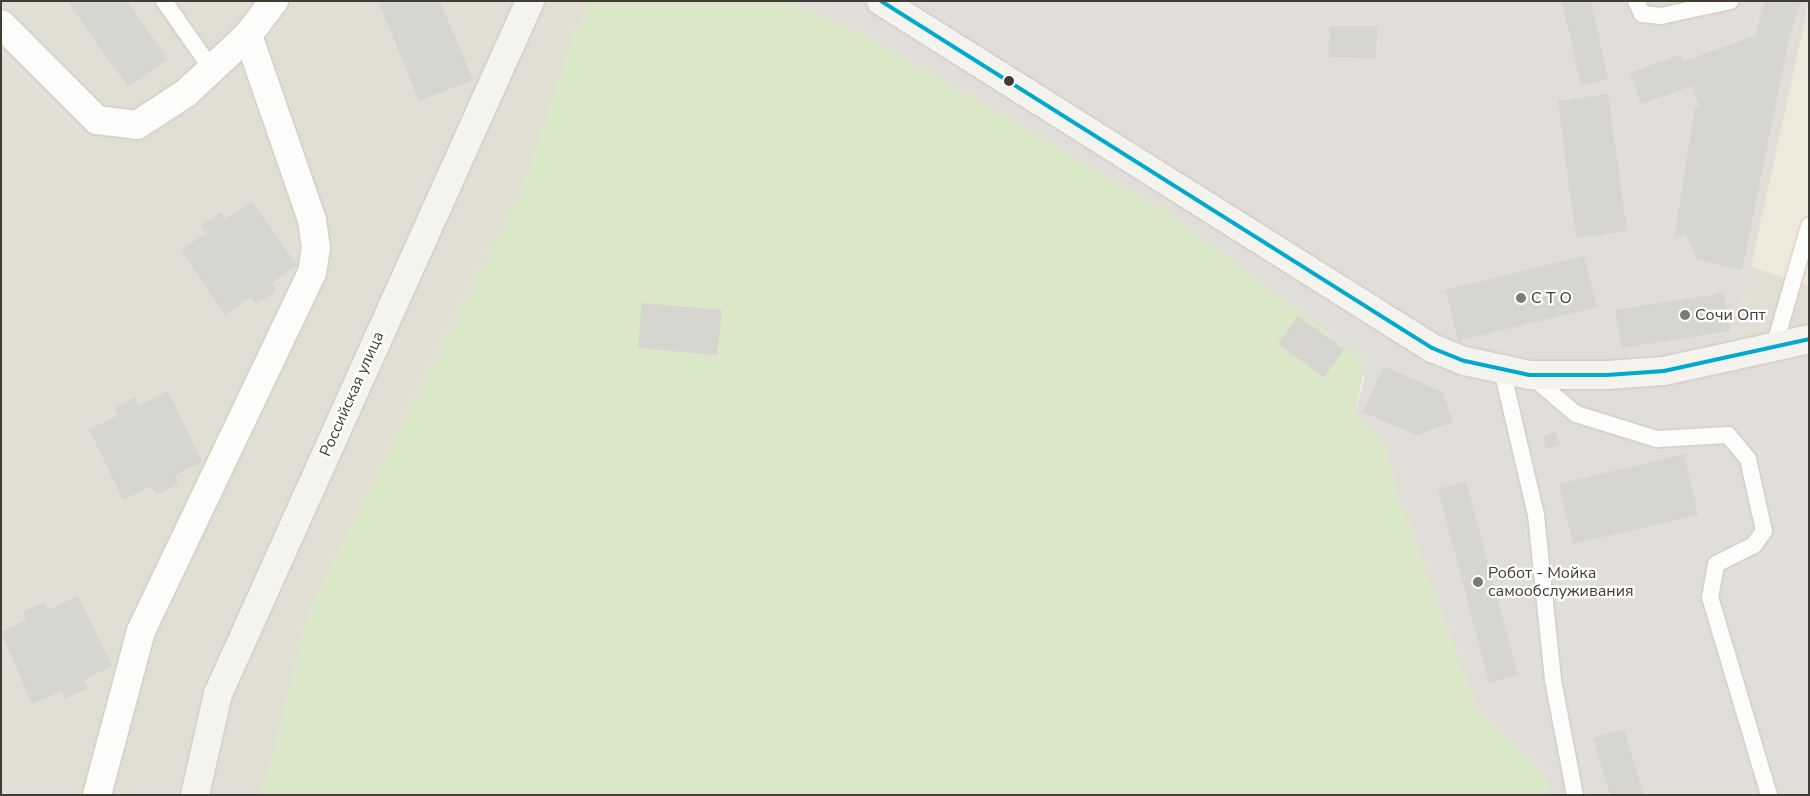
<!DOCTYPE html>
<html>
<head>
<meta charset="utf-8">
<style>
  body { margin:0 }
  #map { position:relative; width:1810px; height:796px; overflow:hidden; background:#eeece7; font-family:"Nunito Sans",sans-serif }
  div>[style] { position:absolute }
  .residential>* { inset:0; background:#e1ded4 }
  .commercial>* { inset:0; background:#f0e8da }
  .industrial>* { inset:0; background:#e1ddd8 }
  .green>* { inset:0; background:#dae7c8 }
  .building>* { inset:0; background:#d7d5cf }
  .roads { filter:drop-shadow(0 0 1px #cac8c3) drop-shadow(0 0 1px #cac8c3) }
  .service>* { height:16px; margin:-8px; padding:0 8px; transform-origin:8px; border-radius:8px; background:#fcfcfb }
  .minor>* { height:28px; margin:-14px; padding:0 14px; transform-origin:14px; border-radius:14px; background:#fcfcfb }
  .secondary>* { height:28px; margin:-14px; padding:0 14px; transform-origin:14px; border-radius:14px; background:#f5f3ed }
  .bus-1>* { height:4px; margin:-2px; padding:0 2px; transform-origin:2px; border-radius:2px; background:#00a9ce }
  .dots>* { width:14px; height:14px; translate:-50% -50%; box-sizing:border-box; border:2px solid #fff; border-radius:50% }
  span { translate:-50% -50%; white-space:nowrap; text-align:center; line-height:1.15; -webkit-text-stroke:4.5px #fff; paint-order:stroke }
  .poi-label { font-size:16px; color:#423d34 }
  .left { translate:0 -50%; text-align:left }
  .street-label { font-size:16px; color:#423d34 }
  .frame { position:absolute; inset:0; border:2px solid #423d34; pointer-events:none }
</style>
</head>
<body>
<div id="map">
  <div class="residential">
    <i style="clip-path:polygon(1px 1px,592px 1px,574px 33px,524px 183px,309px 609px,262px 795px,1px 795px)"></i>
    <i style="clip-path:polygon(1809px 4px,1809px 352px,1735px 339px)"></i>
  </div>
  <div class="commercial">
    <i style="clip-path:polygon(1809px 4px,1809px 286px,1751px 267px)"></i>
  </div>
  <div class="industrial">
    <i style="clip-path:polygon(793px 1px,1809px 1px,1735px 339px,1809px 352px,1809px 795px,1550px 795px,1544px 774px,1477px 709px,1394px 483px,1387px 447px,1355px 414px,1365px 377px,1171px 213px,875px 40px)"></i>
  </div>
  <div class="green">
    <i style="clip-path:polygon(592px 1px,793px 1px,875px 40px,1171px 213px,1365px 361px,1355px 414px,1387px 447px,1394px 483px,1477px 709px,1544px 774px,1550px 795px,262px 795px,309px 609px,524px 183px,574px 33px)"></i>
  </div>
  <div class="building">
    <i style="clip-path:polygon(67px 1px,127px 1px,168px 59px,128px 87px)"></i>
    <i style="clip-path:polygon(378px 1px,440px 1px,473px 80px,419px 101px)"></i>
    <i style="clip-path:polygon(1562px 1px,1591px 1px,1608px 79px,1581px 85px)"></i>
    <i style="clip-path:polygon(1765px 1px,1801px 1px,1789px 39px,1742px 270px,1697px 260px,1685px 233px,1674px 239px,1695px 107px,1700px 109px,1692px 86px,1641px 104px,1630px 73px,1682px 54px,1684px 61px,1755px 36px)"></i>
    <i style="clip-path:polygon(1330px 26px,1377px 26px,1376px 58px,1329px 57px)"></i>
    <i style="clip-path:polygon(1608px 94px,1627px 231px,1576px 238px,1558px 101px)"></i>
    <i style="clip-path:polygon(252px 201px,297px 265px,272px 283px,276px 291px,256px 305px,251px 297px,225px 315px,181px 250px,206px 233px,201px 225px,221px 212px,225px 219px)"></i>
    <i style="clip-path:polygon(1584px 256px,1597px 307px,1458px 341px,1446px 290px)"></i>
    <i style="clip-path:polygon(1724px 293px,1730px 331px,1622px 348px,1615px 310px)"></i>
    <i style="clip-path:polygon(642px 303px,722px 310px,717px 355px,638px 348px)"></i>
    <i style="clip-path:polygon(1298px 316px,1344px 349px,1324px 377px,1278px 344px)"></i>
    <i style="clip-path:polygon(1384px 366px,1442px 392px,1453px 422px,1416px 435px,1363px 412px)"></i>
    <i style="clip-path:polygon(168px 391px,202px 462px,175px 475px,178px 484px,156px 495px,152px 486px,123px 500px,89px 429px,117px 416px,114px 408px,135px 397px,139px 406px)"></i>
    <i style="clip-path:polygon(1555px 431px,1560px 445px,1547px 449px,1543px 436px)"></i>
    <i style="clip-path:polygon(1684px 454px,1698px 515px,1573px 544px,1559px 484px)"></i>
    <i style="clip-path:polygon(1466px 481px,1518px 675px,1489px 683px,1438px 489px)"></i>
    <i style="clip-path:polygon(78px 596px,112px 666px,84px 680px,88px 688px,65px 699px,61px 691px,32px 704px,1px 632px,26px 620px,23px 612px,44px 602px,48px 610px)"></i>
    <i style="clip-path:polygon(1624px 729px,1644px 795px,1610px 795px,1593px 738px)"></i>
  </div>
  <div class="roads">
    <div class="service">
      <i style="left:164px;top:1px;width:82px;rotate:55deg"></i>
      <i style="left:1636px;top:1px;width:14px;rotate:65deg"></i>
      <i style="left:1642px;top:14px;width:19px;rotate:6deg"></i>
      <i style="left:1661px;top:16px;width:71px;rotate:-12.3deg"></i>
      <i style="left:1774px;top:347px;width:126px;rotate:-73.9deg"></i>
      <i style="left:1502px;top:370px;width:149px;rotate:76.8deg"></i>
      <i style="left:1536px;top:515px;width:166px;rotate:84.1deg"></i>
      <i style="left:1553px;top:680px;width:117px;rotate:79.2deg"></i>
      <i style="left:1530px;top:375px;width:60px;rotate:40.3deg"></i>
      <i style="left:1576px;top:414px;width:85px;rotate:17.2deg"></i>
      <i style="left:1657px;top:439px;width:71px;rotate:-3.2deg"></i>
      <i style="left:1728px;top:435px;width:31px;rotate:50deg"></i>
      <i style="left:1748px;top:459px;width:74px;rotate:77.5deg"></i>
      <i style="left:1764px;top:531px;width:17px;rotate:126deg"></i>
      <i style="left:1754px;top:545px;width:42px;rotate:153.4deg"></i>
      <i style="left:1716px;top:564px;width:34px;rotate:100deg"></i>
      <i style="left:1710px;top:597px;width:207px;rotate:73.4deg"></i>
    </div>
    <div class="minor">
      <i style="left:1px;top:24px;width:136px;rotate:45deg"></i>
      <i style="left:97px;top:120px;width:40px;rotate:7.1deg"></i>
      <i style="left:137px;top:125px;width:59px;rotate:-33.1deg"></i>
      <i style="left:186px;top:93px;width:85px;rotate:-43.1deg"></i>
      <i style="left:97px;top:795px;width:170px;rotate:-75deg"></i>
      <i style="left:141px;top:631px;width:397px;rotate:-64.5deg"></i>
      <i style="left:312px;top:273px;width:25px;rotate:-81deg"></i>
      <i style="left:316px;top:248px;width:28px;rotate:-98deg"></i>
      <i style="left:312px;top:220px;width:196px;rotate:-109.1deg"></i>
      <i style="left:248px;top:35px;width:43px;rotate:-52.6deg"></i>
    </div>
    <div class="secondary">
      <i style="left:881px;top:1px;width:651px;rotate:32.2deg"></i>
      <i style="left:1432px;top:348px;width:35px;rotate:22deg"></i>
      <i style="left:1465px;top:361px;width:66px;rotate:12.2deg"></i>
      <i style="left:1530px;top:375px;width:77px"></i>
      <i style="left:1607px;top:375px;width:57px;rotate:-4deg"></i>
      <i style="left:1664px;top:371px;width:148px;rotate:-12.4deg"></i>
      <i style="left:195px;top:795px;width:104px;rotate:-77.2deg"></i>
      <i style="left:218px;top:694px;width:760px;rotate:-65.76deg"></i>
    </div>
  </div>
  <div class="bus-1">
    <i style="left:881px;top:1px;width:651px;rotate:32.2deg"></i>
    <i style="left:1432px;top:348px;width:35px;rotate:22deg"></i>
    <i style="left:1465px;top:361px;width:66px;rotate:12.2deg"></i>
    <i style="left:1530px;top:375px;width:77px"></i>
    <i style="left:1607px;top:375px;width:57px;rotate:-4deg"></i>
    <i style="left:1664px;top:371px;width:148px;rotate:-12.4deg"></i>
  </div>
  <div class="dots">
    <i style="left:1009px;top:81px;background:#423d34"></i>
    <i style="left:1521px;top:298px;background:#7e7a73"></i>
    <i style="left:1685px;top:315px;background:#7e7a73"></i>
    <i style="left:1478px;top:582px;background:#7e7a73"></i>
  </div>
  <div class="poi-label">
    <span class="left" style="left:1531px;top:298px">С Т О</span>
    <span class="left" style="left:1695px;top:315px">Сочи Опт</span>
    <span class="left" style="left:1488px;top:582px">Робот - Мойка<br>самообслуживания</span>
  </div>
  <div class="street-label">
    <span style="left:352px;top:394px;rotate:-66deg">Российская улица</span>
  </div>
  <div class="frame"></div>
</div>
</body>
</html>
